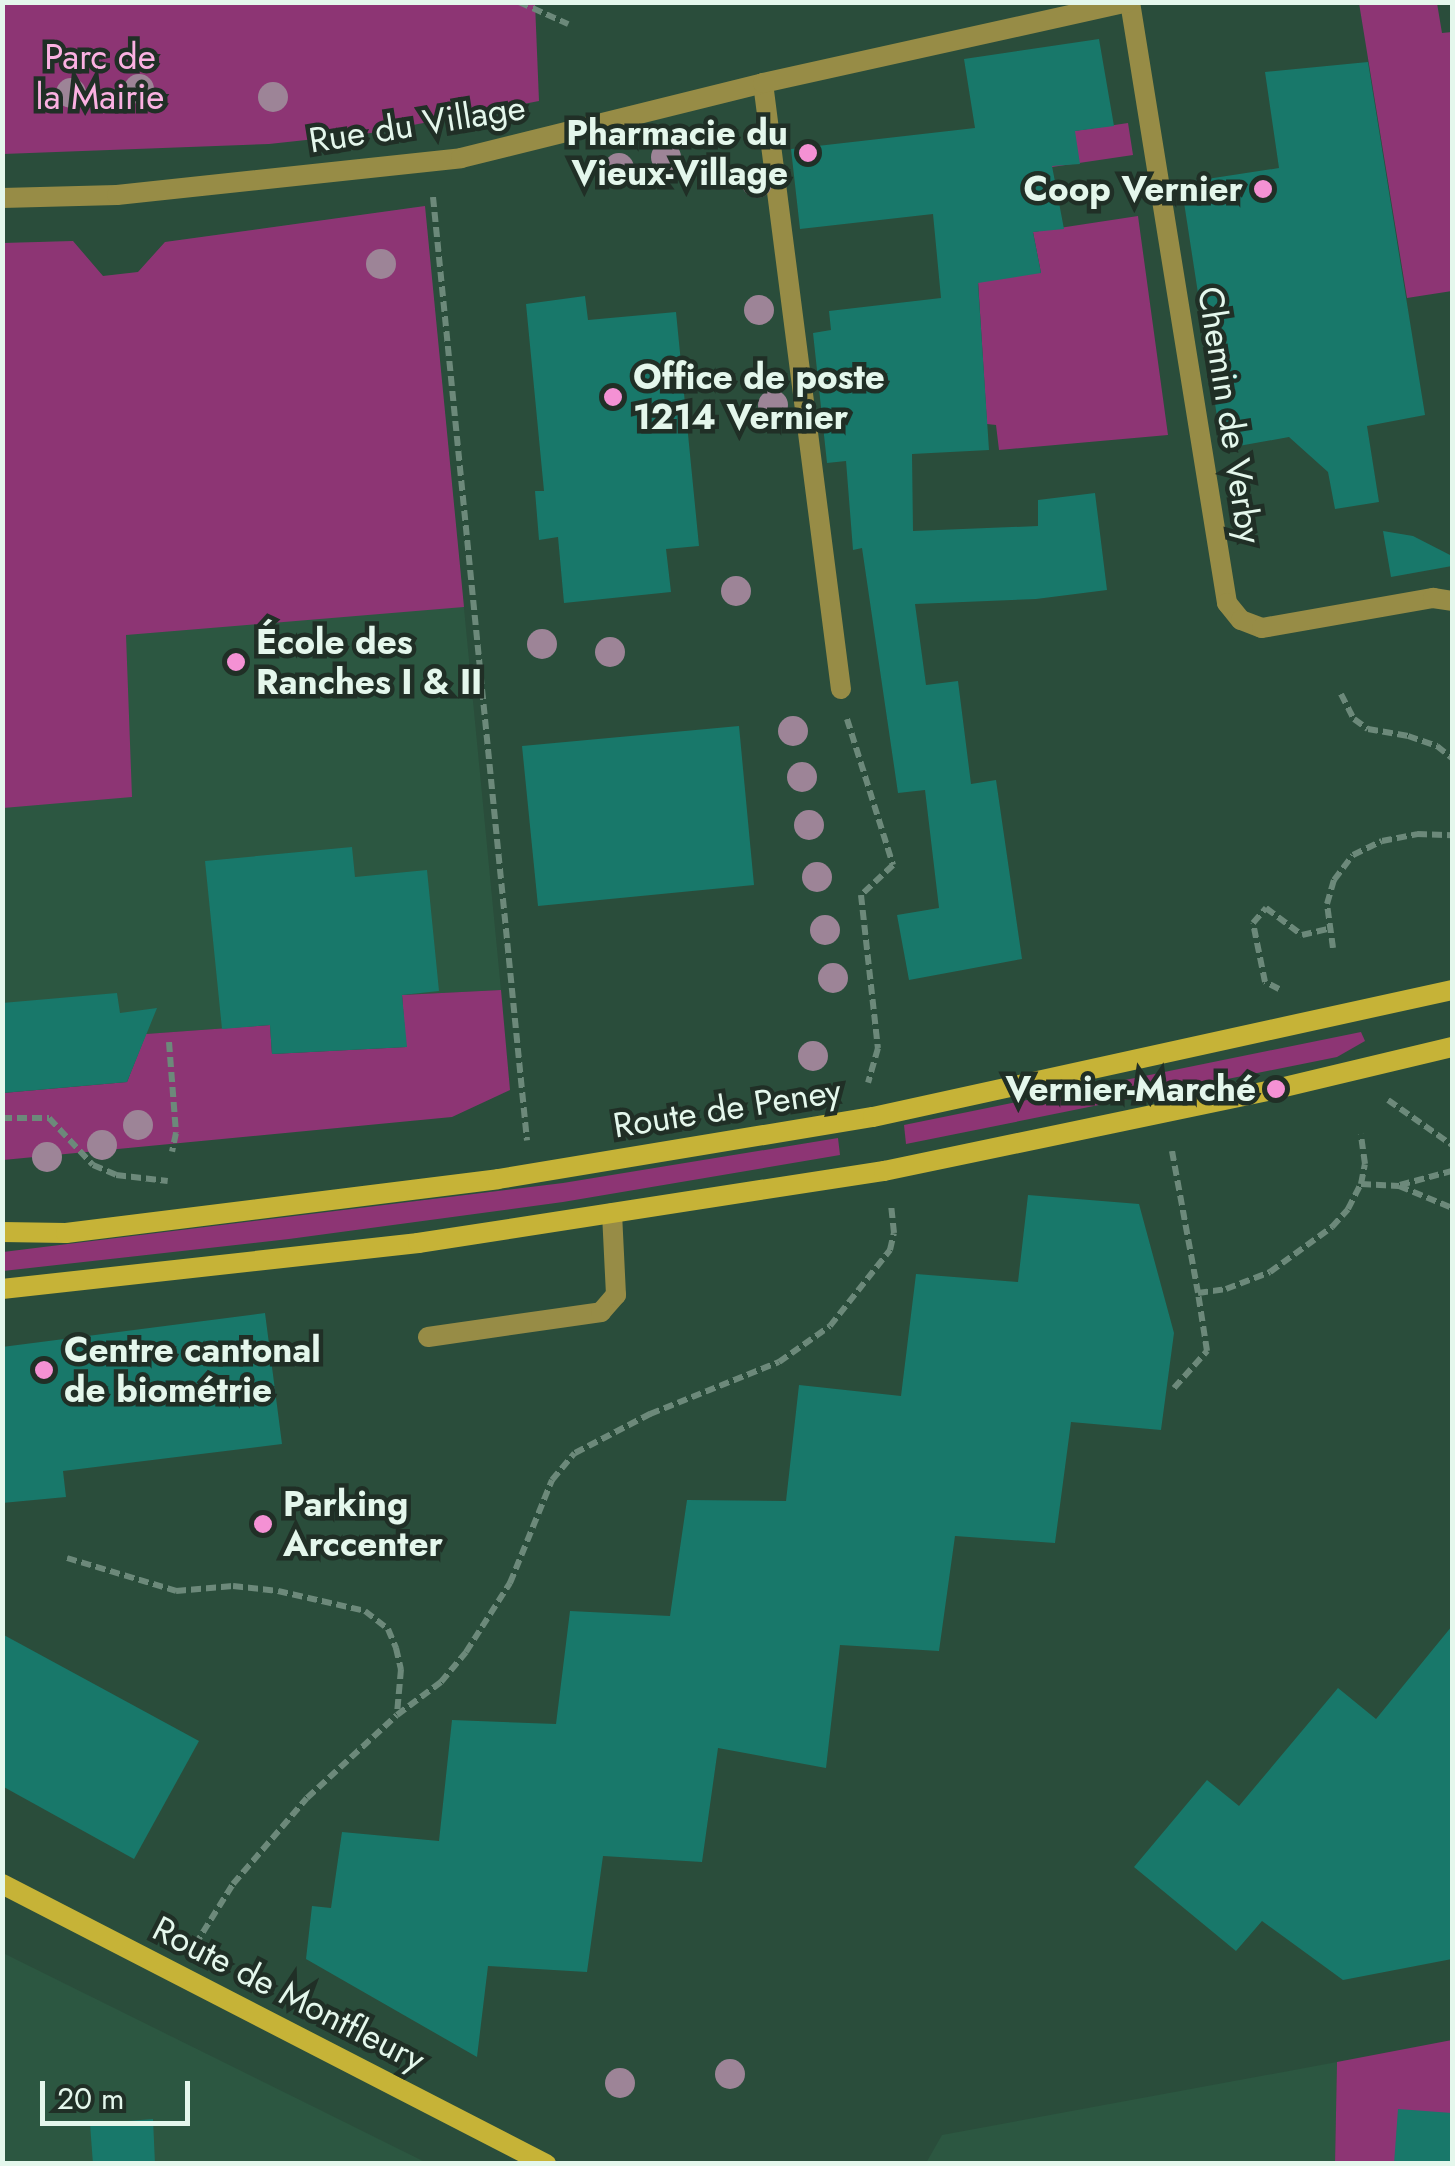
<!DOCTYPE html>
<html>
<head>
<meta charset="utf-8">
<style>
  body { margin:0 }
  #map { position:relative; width:1455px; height:2166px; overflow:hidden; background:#2a4d3b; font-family:Jost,sans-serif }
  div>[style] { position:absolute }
  .built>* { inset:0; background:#2c5741 }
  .green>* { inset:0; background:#8d3574 }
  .building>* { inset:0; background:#18786a }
  .path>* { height:6px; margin-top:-3px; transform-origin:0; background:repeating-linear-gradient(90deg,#6c897a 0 10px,transparent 0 15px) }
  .lane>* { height:20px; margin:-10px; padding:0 10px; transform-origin:10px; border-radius:10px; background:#978c46 }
  .street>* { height:20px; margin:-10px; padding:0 10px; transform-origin:10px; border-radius:10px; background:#978c46 }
  .secondary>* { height:20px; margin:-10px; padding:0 10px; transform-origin:10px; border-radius:10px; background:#c6b337 }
  .trees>* { width:30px; height:30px; margin:-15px; border-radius:50%; background:#9d8497 }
  .dots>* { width:28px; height:28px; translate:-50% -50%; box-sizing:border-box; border:5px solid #202f26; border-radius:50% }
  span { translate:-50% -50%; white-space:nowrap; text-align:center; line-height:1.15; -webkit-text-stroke:9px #202f26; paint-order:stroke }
  .park-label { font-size:35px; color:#fbb1e2 }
  .street-label { font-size:35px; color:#e4f7ec }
  .poi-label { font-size:35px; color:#e4f7ec; font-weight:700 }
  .right { translate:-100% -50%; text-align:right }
  .left { translate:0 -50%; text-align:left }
  .frame { position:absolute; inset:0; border:5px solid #e4f7ec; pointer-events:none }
  .scale { position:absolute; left:40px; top:2081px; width:150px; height:45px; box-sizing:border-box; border:5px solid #e4f7ec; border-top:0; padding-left:12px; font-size:30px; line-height:35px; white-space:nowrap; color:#e4f7ec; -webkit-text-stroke:8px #202f26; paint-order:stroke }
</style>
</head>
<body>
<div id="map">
  <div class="built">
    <i style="clip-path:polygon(425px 206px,501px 990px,402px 995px,407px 1047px,272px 1054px,269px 1025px,147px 1034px,127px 1082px,3px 1093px,2px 243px,73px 241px,103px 276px,138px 272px,165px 242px)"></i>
    <i style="clip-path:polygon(3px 1953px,427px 2163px,3px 2163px)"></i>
    <i style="clip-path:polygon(1337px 2062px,1335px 2163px,926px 2163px,942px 2135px)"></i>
  </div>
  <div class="green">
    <i style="clip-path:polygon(2px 3px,535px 3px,539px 101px,371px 133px,269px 144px,3px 154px)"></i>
    <i style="clip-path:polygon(1359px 3px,1437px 3px,1442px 33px,1452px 32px,1452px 291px,1407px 298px)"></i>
    <i style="clip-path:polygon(1128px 123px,1133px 155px,1052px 167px,1047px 135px)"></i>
    <i style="clip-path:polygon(425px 206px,464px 607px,126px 635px,132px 797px,3px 808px,3px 243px,73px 241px,103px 276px,138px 272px,165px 242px)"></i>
    <i style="clip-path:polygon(1138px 216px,1168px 435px,999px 450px,996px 425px,987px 424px,977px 265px,1041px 273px,1033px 232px)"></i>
    <i style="clip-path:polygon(501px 990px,510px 1090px,452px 1117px,3px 1160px,3px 1093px,127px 1082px,146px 1034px,270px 1025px,272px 1054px,406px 1047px,402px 995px)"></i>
    <i style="clip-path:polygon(1361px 1032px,1365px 1041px,1337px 1057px,906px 1144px,904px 1125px)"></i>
    <i style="clip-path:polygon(838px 1138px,840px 1155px,563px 1202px,289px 1239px,3px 1271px,3px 1252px,563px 1183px)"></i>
    <i style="clip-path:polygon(1452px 2040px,1452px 2163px,1335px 2164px,1337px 2062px)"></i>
  </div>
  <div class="building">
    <i style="clip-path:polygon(1099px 39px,1114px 126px,1075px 131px,1080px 164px,1052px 166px,1064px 229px,1033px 232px,1041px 273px,978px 283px,989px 450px,912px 454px,913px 531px,1038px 526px,1038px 500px,1095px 493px,1107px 590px,1036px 599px,915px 604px,926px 685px,958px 681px,971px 784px,996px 780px,1022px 959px,909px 980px,897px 915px,939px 908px,925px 790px,898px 793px,862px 548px,853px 550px,846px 461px,827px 463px,813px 333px,831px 330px,829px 311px,941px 298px,933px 214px,800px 229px,791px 149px,975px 128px,964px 59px)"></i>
    <i style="clip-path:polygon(1368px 62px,1425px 415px,1367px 426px,1379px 502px,1335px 509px,1328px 472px,1289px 437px,1222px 449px,1181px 183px,1279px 168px,1265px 72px)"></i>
    <i style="clip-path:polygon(585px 296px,588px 320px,676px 312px,699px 546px,666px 549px,671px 592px,564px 603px,558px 537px,539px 540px,535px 491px,544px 491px,526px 304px)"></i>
    <i style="clip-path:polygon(1383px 531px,1413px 536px,1452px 556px,1452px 566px,1391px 577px)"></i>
    <i style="clip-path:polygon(739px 726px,754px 885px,538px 906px,522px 746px)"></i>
    <i style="clip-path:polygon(352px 847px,355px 877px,427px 870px,439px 991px,402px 995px,407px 1047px,272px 1054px,270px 1025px,222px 1029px,205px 861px)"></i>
    <i style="clip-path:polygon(117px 993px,120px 1013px,157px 1008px,127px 1082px,2px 1093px,2px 1003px)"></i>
    <i style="clip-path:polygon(1028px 1195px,1139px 1204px,1174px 1333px,1161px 1430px,1071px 1422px,1055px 1543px,955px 1536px,939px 1651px,840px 1645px,826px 1768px,718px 1748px,702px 1862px,603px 1856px,587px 1972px,488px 1966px,477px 2057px,306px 1959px,312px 1906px,331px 1908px,342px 1832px,439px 1841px,452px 1720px,556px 1724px,570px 1611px,670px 1616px,687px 1500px,786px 1501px,799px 1385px,901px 1396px,916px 1274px,1018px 1282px)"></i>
    <i style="clip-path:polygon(265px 1313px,282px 1444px,63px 1471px,66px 1497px,2px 1503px,2px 1347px)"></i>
    <i style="clip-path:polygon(1452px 1626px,1452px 1959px,1343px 1980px,1262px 1921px,1236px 1951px,1134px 1867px,1207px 1780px,1239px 1806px,1338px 1688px,1376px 1719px)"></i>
    <i style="clip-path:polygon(2px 1634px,199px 1741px,134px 1859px,2px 1786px)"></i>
    <i style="clip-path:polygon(1398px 2109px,1452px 2113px,1452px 2164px,1394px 2164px)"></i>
    <i style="clip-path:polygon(153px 2119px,155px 2164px,93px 2164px,90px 2124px)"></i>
  </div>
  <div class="path">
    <i style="left:519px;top:2px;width:54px;rotate:24.2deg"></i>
    <i style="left:433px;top:197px;width:948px;rotate:84.31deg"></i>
    <i style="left:1341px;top:694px;width:28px;rotate:63deg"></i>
    <i style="left:1354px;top:719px;width:17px;rotate:36deg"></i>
    <i style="left:1368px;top:729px;width:41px;rotate:9.9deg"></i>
    <i style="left:1408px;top:736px;width:31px;rotate:19deg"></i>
    <i style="left:1437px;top:746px;width:19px;rotate:39deg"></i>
    <i style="left:847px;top:719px;width:153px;rotate:72.5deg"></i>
    <i style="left:893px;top:865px;width:44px;rotate:136.8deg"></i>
    <i style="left:861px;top:895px;width:154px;rotate:83.7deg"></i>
    <i style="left:878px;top:1048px;width:36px;rotate:106deg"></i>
    <i style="left:1333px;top:948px;width:44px;rotate:-97.8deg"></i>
    <i style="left:1327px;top:904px;width:25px;rotate:-74deg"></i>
    <i style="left:1334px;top:880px;width:31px;rotate:-53deg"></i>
    <i style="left:1353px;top:855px;width:32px;rotate:-26deg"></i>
    <i style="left:1382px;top:841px;width:36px;rotate:-11deg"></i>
    <i style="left:1417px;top:834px;width:35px;rotate:2deg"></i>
    <i style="left:1279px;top:989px;width:16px;rotate:-153deg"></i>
    <i style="left:1265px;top:982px;width:60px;rotate:-101.5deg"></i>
    <i style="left:1253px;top:923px;width:20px;rotate:-49deg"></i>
    <i style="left:1266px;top:908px;width:45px;rotate:36.9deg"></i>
    <i style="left:1302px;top:935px;width:28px;rotate:-13deg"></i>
    <i style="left:169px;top:1042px;width:91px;rotate:85.6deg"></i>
    <i style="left:176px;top:1133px;width:19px;rotate:102deg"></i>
    <i style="left:1388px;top:1100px;width:78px;rotate:35.1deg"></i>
    <i style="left:2px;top:1118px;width:47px"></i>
    <i style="left:49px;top:1118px;width:64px;rotate:46.9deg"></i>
    <i style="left:93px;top:1165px;width:25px;rotate:23deg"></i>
    <i style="left:116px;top:1175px;width:52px;rotate:6.6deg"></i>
    <i style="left:1172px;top:1151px;width:144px;rotate:79.6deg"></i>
    <i style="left:1198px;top:1293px;width:28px;rotate:-8deg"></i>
    <i style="left:1226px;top:1289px;width:47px;rotate:-21.1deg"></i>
    <i style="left:1270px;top:1272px;width:77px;rotate:-36deg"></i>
    <i style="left:1332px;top:1227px;width:24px;rotate:-48deg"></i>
    <i style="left:1348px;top:1209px;width:28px;rotate:-63deg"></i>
    <i style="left:1361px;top:1184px;width:20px;rotate:-79deg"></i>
    <i style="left:1365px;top:1164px;width:30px;rotate:-98deg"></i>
    <i style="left:1361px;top:1184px;width:38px;rotate:3deg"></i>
    <i style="left:1399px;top:1186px;width:57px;rotate:22.5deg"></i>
    <i style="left:1400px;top:1185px;width:54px;rotate:-15.1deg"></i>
    <i style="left:1174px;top:1388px;width:50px;rotate:-48.3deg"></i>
    <i style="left:1207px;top:1351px;width:59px;rotate:-98.8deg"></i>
    <i style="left:67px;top:1558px;width:114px;rotate:16.8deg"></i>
    <i style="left:176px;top:1591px;width:57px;rotate:-5deg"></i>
    <i style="left:233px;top:1586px;width:45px;rotate:6.3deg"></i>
    <i style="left:278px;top:1591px;width:89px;rotate:12.9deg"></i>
    <i style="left:365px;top:1611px;width:29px;rotate:38deg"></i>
    <i style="left:388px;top:1629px;width:21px;rotate:67deg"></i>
    <i style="left:396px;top:1648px;width:22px;rotate:77deg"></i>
    <i style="left:401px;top:1669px;width:45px;rotate:95.1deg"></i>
    <i style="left:195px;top:1945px;width:72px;rotate:-58.1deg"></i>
    <i style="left:233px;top:1884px;width:113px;rotate:-49.3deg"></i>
    <i style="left:307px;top:1798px;width:122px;rotate:-42.7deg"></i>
    <i style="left:397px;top:1715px;width:55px;rotate:-36.9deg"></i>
    <i style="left:441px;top:1682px;width:39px;rotate:-50deg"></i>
    <i style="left:466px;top:1652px;width:82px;rotate:-57.5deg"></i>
    <i style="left:510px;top:1583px;width:111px;rotate:-67.8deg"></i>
    <i style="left:552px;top:1480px;width:35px;rotate:-50deg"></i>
    <i style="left:575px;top:1453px;width:85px;rotate:-27.5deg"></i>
    <i style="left:650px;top:1414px;width:139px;rotate:-22deg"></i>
    <i style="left:779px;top:1362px;width:62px;rotate:-35.2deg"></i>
    <i style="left:830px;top:1326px;width:97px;rotate:-51.7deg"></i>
    <i style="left:890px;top:1250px;width:17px;rotate:-77deg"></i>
    <i style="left:894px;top:1233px;width:27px;rotate:-96deg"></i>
  </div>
  <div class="lane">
    <i style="left:763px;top:83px;width:611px;rotate:82.67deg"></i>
    <i style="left:428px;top:1337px;width:175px;rotate:-8.2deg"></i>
    <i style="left:601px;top:1312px;width:23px;rotate:-49deg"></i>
    <i style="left:616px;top:1295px;width:82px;rotate:-92.8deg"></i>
  </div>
  <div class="street">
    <i style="left:1130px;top:2px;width:609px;rotate:80.83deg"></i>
    <i style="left:1227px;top:603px;width:22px;rotate:51deg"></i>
    <i style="left:1241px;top:620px;width:22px;rotate:21deg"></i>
    <i style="left:1262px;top:628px;width:174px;rotate:-10deg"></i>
    <i style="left:1433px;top:598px;width:19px;rotate:9deg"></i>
    <i style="left:2px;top:198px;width:115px;rotate:-1.5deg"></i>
    <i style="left:117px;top:195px;width:346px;rotate:-6.1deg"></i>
    <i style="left:461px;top:158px;width:311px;rotate:-13.9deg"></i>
    <i style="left:763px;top:83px;width:373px;rotate:-12.5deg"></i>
  </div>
  <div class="secondary">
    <i style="left:2px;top:1232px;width:64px;rotate:0.9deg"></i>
    <i style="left:66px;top:1233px;width:435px;rotate:-7.1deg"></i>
    <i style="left:498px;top:1179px;width:380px;rotate:-9.4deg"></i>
    <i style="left:873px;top:1117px;width:593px;rotate:-12.37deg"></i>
    <i style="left:2px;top:1289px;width:419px;rotate:-6.3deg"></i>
    <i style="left:418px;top:1243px;width:472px;rotate:-8.8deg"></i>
    <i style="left:884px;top:1171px;width:400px;rotate:-11.8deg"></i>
    <i style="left:1276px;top:1089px;width:181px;rotate:-13.4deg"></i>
    <i style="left:2px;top:1884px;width:612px;rotate:27.24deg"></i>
  </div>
  <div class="trees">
    <i style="left:139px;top:89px"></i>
    <i style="left:71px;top:93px"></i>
    <i style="left:273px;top:97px"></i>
    <i style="left:666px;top:157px"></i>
    <i style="left:619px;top:168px"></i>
    <i style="left:757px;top:183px"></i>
    <i style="left:381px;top:264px"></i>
    <i style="left:759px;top:310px"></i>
    <i style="left:773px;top:405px"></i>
    <i style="left:736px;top:591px"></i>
    <i style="left:542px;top:644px"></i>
    <i style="left:610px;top:652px"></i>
    <i style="left:793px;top:731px"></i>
    <i style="left:802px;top:777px"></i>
    <i style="left:809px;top:825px"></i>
    <i style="left:817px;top:877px"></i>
    <i style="left:825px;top:930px"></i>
    <i style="left:833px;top:978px"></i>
    <i style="left:813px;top:1056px"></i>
    <i style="left:138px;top:1125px"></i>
    <i style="left:102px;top:1145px"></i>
    <i style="left:47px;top:1157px"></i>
    <i style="left:730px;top:2074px"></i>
    <i style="left:620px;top:2083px"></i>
  </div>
  <div class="dots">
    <i style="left:808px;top:153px;background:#f491d4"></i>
    <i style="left:1263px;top:189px;background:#f491d4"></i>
    <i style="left:613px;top:397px;background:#f491d4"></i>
    <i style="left:236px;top:662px;background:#f491d4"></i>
    <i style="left:1276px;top:1089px;background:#f491d4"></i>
    <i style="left:44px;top:1370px;background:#f491d4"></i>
    <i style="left:263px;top:1524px;background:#f491d4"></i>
  </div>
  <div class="park-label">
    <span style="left:100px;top:77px">Parc de<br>la Mairie</span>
  </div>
  <div class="street-label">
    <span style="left:417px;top:124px;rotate:-9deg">Rue du Village</span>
    <span style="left:1230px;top:415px;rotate:81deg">Chemin de Verby</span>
    <span style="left:727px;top:1108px;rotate:-9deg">Route de Peney</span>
    <span style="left:289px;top:1994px;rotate:27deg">Route de Montfleury</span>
  </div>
  <div class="poi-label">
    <span class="right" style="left:788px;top:153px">Pharmacie du<br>Vieux-Village</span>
    <span class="right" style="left:1243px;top:189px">Coop Vernier</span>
    <span class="left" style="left:633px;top:397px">Office de poste<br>1214 Vernier</span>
    <span class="left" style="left:256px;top:662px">École des<br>Ranches I &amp; II</span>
    <span class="right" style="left:1256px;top:1089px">Vernier-Marché</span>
    <span class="left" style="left:64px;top:1370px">Centre cantonal<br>de biométrie</span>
    <span class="left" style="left:283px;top:1524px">Parking<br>Arccenter</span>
  </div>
  <div class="frame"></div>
  <div class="scale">20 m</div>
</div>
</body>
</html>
